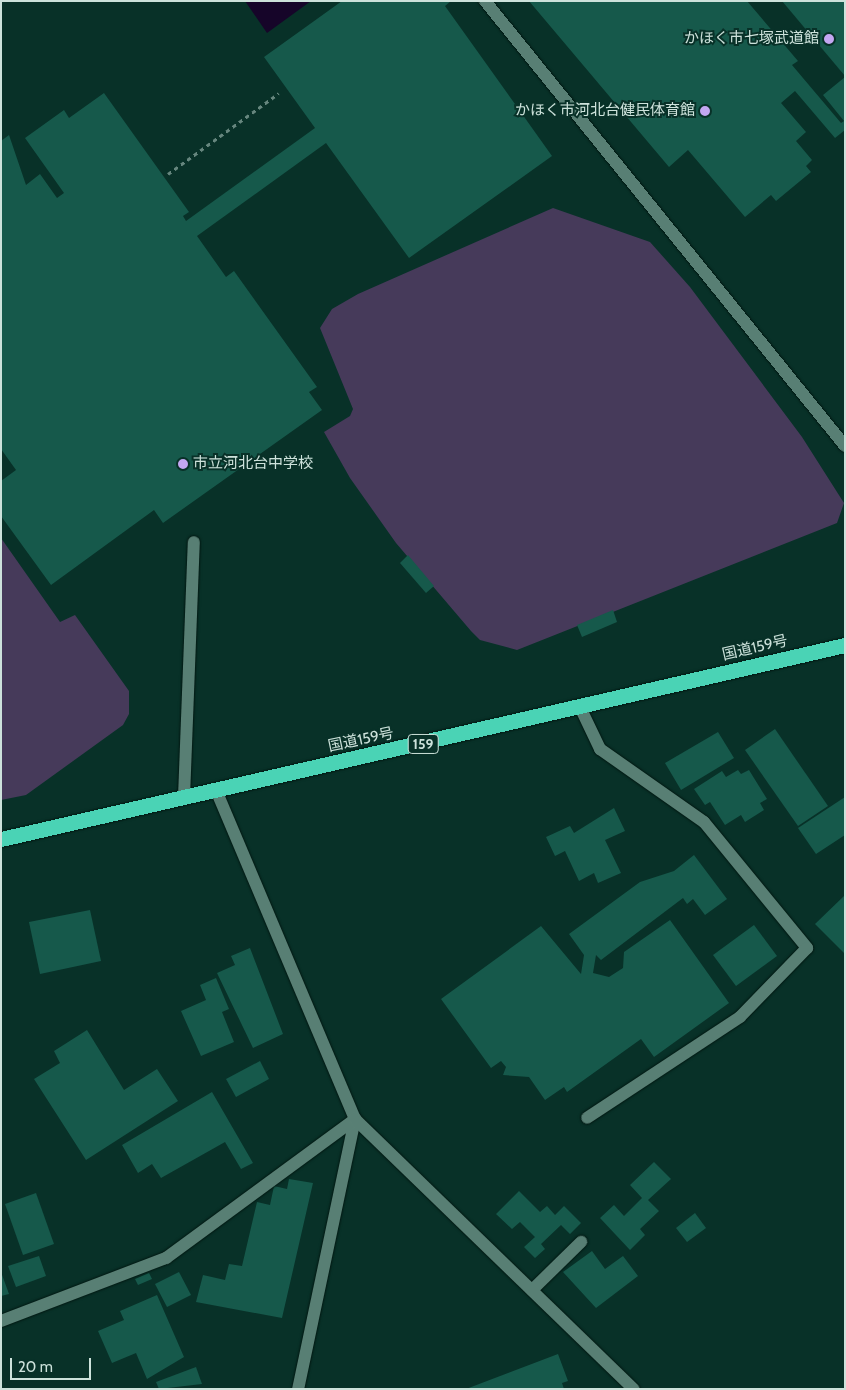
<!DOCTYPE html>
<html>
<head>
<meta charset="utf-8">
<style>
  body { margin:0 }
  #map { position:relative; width:846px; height:1390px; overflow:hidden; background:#083128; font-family:Cabin,"Noto Sans JP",sans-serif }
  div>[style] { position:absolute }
  .green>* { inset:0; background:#463a5a }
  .water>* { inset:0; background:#160529 }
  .building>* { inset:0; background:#16594b }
  .path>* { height:3px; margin-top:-1.5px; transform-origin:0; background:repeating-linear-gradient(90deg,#66867e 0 4px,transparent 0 8px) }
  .roads { filter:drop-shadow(0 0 1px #001711) drop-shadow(0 0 1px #001711) }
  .lane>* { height:12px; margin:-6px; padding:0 6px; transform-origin:6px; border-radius:6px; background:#587f74 }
  .street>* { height:12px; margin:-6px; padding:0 6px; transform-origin:6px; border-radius:6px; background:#587f74 }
  .highway>* { height:15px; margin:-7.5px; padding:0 7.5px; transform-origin:7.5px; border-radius:7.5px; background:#4ad3b5 }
  .dots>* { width:14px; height:14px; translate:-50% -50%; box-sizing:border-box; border:2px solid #083128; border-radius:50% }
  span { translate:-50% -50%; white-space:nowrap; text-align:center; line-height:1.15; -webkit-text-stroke:4px #083128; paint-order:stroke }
  .shield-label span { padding:1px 4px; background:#083128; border:1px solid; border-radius:4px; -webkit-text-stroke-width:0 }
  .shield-label { font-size:14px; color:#cde2db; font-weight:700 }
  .poi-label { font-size:15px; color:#cde2db }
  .right { translate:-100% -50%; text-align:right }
  .left { translate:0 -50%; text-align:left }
  .street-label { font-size:15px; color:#cde2db }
  .frame { position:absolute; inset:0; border:2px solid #cde2db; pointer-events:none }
  .scale { position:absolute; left:10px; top:1358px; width:81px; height:22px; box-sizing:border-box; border:2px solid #cde2db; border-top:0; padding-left:6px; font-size:15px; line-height:18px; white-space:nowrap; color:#cde2db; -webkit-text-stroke:4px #083128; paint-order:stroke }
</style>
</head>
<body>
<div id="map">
  <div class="green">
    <i style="clip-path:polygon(553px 208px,650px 242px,690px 287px,802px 437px,844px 503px,837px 523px,517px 650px,480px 640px,471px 631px,396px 543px,350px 478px,324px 432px,350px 416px,353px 409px,320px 328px,332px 309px,358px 294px)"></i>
    <i style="clip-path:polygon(1px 538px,60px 622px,75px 615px,129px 691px,129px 714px,123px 725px,26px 795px,1px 800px)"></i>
  </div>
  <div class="water">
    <i style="clip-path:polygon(245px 1px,311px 1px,267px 33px)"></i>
  </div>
  <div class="building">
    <i style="clip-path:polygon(342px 1px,451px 1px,445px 6px,552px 156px,409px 258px,326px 143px,197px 236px,226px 277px,234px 271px,317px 387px,309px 392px,322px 410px,163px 523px,154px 510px,51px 585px,1px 516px,1px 481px,16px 470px,1px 449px,1px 141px,9px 135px,26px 185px,40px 174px,57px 198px,64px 193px,25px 138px,64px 110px,69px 118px,104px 93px,189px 212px,183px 216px,186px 221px,315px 128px,264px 57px)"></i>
    <i style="clip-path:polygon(529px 1px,747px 1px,798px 61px,792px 65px,841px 123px,844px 121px,823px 95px,845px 77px,845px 130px,835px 138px,795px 91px,781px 103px,806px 132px,796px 141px,812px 160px,806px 166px,811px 172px,776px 201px,771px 195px,745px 217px,688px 150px,669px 167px)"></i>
    <i style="clip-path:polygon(782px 1px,845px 1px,845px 76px)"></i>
    <i style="clip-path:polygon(408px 555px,434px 586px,426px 593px,400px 563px)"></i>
    <i style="clip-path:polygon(613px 610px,617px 622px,582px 637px,577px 625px)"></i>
    <i style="clip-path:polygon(775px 729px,828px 806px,798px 826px,745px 750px)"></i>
    <i style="clip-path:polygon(718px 732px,734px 758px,681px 790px,665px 763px)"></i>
    <i style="clip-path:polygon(738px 770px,741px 774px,749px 770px,767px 799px,760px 803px,764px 810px,745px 822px,741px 815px,725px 825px,710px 802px,705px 805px,694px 789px,722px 771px,726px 777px)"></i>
    <i style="clip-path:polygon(845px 797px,845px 835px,816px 854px,798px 828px)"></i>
    <i style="clip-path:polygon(614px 808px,625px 831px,605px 840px,621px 873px,598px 883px,594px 873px,579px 881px,565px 851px,555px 856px,546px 837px,570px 826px,574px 833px)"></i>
    <i style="clip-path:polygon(694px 855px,727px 899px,705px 915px,693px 899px,687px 904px,683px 898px,601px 960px,596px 955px,593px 973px,609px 977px,623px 968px,624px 952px,670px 920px,729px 1003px,654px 1057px,641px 1039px,567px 1092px,564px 1087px,545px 1100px,529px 1077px,503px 1075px,506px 1067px,501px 1061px,491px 1068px,441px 999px,541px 926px,581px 974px,584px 955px,569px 934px,640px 882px,674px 871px)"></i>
    <i style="clip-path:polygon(844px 896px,845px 897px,845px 954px,815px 924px)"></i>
    <i style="clip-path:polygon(90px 910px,101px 961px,40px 974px,29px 922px)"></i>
    <i style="clip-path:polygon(754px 925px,777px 956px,736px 986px,713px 955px)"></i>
    <i style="clip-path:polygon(250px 948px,283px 1034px,253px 1048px,217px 973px,235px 965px,231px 956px)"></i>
    <i style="clip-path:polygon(216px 978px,229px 1009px,222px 1012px,234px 1042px,201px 1056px,181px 1011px,206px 1000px,200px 985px)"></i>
    <i style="clip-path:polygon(87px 1030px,124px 1090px,157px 1069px,178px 1101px,86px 1160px,34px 1079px,60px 1063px,54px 1051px)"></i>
    <i style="clip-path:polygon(260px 1061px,269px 1079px,236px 1097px,226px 1079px)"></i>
    <i style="clip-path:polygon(212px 1092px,253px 1163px,241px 1169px,225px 1142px,161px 1178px,152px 1164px,138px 1173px,122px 1145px)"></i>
    <i style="clip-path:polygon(654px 1162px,671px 1179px,648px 1200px,659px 1211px,640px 1229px,645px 1235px,630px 1250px,600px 1218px,614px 1205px,624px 1216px,642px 1198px,630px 1185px)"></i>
    <i style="clip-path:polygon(289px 1179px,313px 1183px,282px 1318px,196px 1302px,203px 1275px,225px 1280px,229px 1264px,242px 1266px,257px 1202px,270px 1205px,274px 1186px,287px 1189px)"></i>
    <i style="clip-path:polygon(519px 1191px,540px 1212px,547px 1206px,555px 1215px,564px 1206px,581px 1223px,570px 1234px,561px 1225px,541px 1244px,545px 1249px,535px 1258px,524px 1247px,535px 1237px,520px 1222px,512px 1229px,496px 1214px)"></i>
    <i style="clip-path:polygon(36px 1193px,54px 1244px,23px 1255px,5px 1204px)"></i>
    <i style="clip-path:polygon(695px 1213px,706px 1228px,687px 1242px,676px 1228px)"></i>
    <i style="clip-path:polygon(592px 1251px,605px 1269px,623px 1256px,638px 1276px,596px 1308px,563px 1272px)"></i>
    <i style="clip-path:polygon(39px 1256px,46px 1276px,16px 1287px,8px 1266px)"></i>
    <i style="clip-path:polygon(1px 1272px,9px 1294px,1px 1296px)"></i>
    <i style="clip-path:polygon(179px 1272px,191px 1295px,167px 1307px,155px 1284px)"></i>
    <i style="clip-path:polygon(149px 1273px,152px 1279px,138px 1285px,135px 1279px)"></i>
    <i style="clip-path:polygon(157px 1295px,184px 1357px,147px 1379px,136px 1353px,112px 1363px,98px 1331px,124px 1320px,120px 1311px)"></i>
    <i style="clip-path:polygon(558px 1354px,568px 1381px,562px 1383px,564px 1389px,466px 1389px)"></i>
    <i style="clip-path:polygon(196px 1367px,202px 1384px,159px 1389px,156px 1382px)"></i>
  </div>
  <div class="path">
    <i style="left:168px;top:174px;width:137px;rotate:-36.1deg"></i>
  </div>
  <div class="roads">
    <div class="lane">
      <i style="left:485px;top:1px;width:572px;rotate:51.03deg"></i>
      <i style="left:580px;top:707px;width:47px;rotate:64.5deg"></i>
      <i style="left:600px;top:749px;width:127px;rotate:35.1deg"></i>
      <i style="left:704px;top:822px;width:163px;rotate:50.7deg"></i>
      <i style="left:807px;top:948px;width:96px;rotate:134.2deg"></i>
      <i style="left:740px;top:1017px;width:183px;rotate:146.6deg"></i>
      <i style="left:184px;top:797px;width:255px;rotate:-87.8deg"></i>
      <i style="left:532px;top:1290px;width:69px;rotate:-44.4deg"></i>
    </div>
    <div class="street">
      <i style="left:216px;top:790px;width:357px;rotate:67.1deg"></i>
      <i style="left:355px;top:1119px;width:276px;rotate:101.9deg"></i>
      <i style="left:1px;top:1321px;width:177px;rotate:-20.9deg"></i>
      <i style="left:166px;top:1258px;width:235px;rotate:-36.3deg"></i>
      <i style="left:355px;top:1119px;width:388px;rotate:44.1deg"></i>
    </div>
    <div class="highway">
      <i style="left:1px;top:839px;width:866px;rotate:-12.95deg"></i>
    </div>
  </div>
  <div class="dots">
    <i style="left:829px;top:39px;background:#c3a7f2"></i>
    <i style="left:705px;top:111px;background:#c3a7f2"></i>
    <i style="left:183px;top:464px;background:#c3a7f2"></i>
  </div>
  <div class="shield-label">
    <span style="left:423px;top:744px">159</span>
  </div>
  <div class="poi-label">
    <span class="right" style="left:819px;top:39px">かほく市七塚武道館</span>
    <span class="right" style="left:695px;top:111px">かほく市河北台健民体育館</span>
    <span class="left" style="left:193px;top:464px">市立河北台中学校</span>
  </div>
  <div class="street-label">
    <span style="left:755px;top:648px;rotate:-13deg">国道159号</span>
    <span style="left:361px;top:740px;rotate:-12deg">国道159号</span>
  </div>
  <div class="frame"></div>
  <div class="scale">20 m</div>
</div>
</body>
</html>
